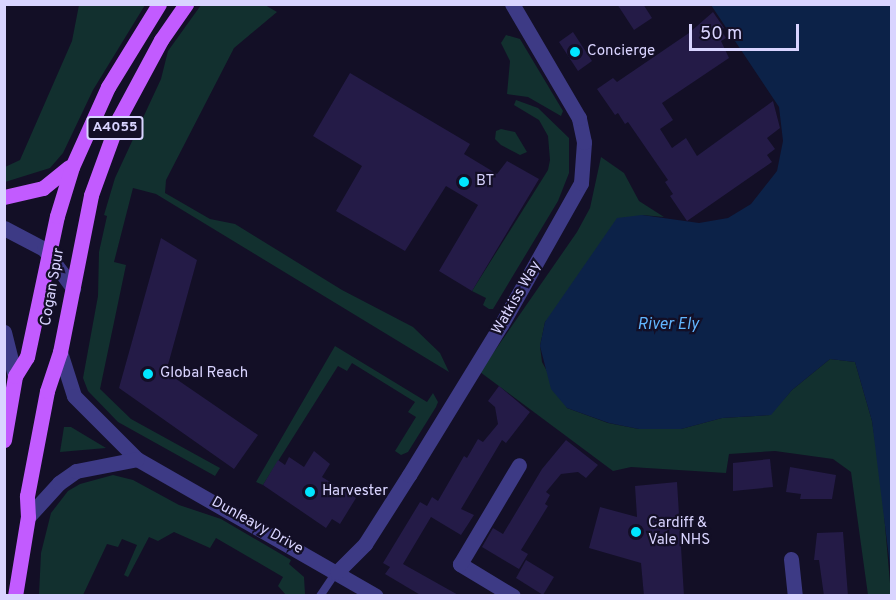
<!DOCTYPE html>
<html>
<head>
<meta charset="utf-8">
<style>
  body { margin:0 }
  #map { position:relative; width:896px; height:600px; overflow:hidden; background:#130f26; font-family:Overpass,sans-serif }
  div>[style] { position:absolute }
  .green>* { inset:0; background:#12302f }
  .water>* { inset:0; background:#0c2248 }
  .building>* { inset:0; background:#241b47 }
  .service>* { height:8px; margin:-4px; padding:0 4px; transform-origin:4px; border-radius:4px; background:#3d3a85 }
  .minor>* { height:15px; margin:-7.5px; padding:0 7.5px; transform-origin:7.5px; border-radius:7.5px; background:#3d3a85 }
  .primary>* { height:15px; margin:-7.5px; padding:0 7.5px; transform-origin:7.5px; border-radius:7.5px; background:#c25bff }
  .dots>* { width:16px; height:16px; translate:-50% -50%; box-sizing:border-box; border:3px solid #130f26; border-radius:50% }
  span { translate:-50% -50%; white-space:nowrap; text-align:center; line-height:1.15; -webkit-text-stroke:4.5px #130f26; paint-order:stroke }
  .shield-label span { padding:2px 4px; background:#130f26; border:2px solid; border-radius:4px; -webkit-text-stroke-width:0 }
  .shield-label { font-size:14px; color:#d9d4ff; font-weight:700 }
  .poi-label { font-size:15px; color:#d9d4ff }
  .left { translate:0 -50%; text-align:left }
  .street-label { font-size:15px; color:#d9d4ff }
  .water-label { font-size:16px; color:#62b6ff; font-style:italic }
  .frame { position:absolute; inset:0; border:6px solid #d9d4ff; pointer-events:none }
  .scale { position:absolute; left:689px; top:24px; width:110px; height:27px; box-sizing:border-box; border:3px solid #d9d4ff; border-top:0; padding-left:8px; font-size:18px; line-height:21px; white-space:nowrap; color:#d9d4ff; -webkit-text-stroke:4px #130f26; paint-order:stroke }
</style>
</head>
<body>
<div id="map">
  <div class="green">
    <i style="clip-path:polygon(79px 5px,145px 5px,93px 90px,63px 153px,50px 168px,5px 182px,5px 167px,20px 160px,72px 41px)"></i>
    <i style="clip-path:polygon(201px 5px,265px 5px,277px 12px,234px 48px,166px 180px,165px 193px,210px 219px,235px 224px,342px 290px,413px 327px,440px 353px,449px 372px,156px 194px,133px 188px,114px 262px,126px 265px,100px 389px,131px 419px,220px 468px,215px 476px,118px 422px,88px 391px,83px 378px,98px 296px,99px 252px,107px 216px,104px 215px,115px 178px,161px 79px,168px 51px)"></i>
    <i style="clip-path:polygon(506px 35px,520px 39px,563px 111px,561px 116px,528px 97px,507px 94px,510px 61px,501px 43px)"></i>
    <i style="clip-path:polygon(516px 100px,538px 108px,569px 138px,569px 173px,558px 201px,493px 309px,489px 309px,483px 305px,486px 298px,472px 291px,548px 170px,550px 160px,548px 136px,539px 120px,514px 105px)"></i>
    <i style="clip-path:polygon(501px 129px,515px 132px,527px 152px,520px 155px,501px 145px,495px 139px,496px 131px)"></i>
    <i style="clip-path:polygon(601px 157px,624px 173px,639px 201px,664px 217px,642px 215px,545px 322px,540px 346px,542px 362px,567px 408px,608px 423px,639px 429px,681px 429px,722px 418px,770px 415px,792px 390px,830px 359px,855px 362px,872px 421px,881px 478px,891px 595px,868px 595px,851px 472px,833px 459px,775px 451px,729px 454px,726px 473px,631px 467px,613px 471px,480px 372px,577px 232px,590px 208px)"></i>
    <i style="clip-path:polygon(335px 346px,427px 402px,433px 393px,438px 402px,436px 407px,408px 452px,401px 455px,395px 451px,416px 417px,408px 412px,415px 402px,352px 363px,347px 371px,338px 366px,263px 485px,256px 482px)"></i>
    <i style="clip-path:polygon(64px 427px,71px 427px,106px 448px,60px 452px)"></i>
    <i style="clip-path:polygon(113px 475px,133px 480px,179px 505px,221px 519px,291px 560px,289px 564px,304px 577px,305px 594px,286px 595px,278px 586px,283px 577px,216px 538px,210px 548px,174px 532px,158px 541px,149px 537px,128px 577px,124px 575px,137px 545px,122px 539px,118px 547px,107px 544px,83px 595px,39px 595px,41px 553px,51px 513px,68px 491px,80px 484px)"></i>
  </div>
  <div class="water">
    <i style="clip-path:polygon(711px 5px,891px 5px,891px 574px,872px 421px,855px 362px,830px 359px,792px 390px,771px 415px,722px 418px,681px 429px,639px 429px,609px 423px,567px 408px,551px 389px,540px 346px,545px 322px,617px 218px,642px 215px,699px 223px,728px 218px,751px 204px,777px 171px,783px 141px,779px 107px)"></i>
  </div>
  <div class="building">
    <i style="clip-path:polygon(617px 4px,643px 4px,652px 18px,634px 30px)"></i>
    <i style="clip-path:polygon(713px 12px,724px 28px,721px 30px,726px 38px,721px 41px,729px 58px,662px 103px,673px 120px,660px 129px,672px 148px,686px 138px,697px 156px,773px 101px,780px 128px,767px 138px,775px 149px,767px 155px,772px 162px,687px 221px,670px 196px,673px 194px,665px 182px,668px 180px,628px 122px,625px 124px,618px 113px,615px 115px,597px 89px,613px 78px,617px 82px,689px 33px)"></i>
    <i style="clip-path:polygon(573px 32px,592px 61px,578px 71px,559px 42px)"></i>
    <i style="clip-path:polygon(350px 73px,470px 144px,464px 154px,497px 174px,507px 161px,539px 179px,472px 291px,439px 271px,478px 205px,446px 186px,405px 251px,336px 211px,362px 166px,313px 136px)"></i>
    <i style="clip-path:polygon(161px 238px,197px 260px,166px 372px,258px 435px,234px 469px,119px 388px)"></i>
    <i style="clip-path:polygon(499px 386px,530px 412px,506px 443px,502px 440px,461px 509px,474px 515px,461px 535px,431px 517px,403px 564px,460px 596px,422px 596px,385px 574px,390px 567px,383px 563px,420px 502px,427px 506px,432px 497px,438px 501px,464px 456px,467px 458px,478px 439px,483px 442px,498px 424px,495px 407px,488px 401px)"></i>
    <i style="clip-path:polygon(566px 440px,598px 465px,586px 478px,578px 472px,561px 474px,546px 492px,550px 495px,545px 504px,548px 506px,521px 550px,528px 554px,519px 569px,482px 547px,493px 528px,503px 534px,542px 469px)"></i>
    <i style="clip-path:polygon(314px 451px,330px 464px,322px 477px,356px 498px,340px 524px,332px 519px,326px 528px,263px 485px,278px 460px,285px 465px,289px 457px,304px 467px)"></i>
    <i style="clip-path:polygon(770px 459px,773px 487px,733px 491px,733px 463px)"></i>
    <i style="clip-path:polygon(790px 467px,836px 475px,832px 499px,800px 499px,801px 494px,786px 492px)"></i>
    <i style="clip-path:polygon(677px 482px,684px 596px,644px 596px,641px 563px,589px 548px,600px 507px,637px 517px,635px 486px)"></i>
    <i style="clip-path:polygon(843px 532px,848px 596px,824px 596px,819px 560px,814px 560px,817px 533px)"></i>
    <i style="clip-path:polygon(526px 560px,554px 577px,543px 595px,516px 578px)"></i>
  </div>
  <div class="service">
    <i style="left:320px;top:596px;width:29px;rotate:-56deg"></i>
  </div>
  <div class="minor">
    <i style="left:4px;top:228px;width:45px;rotate:27.7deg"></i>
    <i style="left:44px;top:249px;width:49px;rotate:53.4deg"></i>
    <i style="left:4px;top:332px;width:45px;rotate:76deg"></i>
    <i style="left:60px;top:352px;width:46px;rotate:72.3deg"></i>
    <i style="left:74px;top:396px;width:89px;rotate:45deg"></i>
    <i style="left:137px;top:459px;width:275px;rotate:29.8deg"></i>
    <i style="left:28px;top:517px;width:46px;rotate:-47.6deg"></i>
    <i style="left:59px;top:483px;width:21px;rotate:-35deg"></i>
    <i style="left:76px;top:471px;width:62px;rotate:-11.1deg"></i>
    <i style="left:791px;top:559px;width:37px;rotate:84deg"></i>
    <i style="left:337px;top:572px;width:40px;rotate:-45deg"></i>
    <i style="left:365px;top:544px;width:82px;rotate:-57.5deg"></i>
    <i style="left:409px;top:475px;width:176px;rotate:-58.5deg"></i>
    <i style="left:501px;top:325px;width:163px;rotate:-60.6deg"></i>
    <i style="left:581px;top:183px;width:41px;rotate:-85.8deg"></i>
    <i style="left:584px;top:142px;width:25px;rotate:-102deg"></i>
    <i style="left:579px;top:118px;width:132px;rotate:-120.4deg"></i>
    <i style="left:513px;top:596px;width:62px;rotate:-148.9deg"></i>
    <i style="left:460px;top:564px;width:115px;rotate:-59.2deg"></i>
  </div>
  <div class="primary">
    <i style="left:4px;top:197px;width:40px;rotate:-13deg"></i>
    <i style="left:43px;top:188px;width:33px;rotate:-39deg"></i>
    <i style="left:4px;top:440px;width:65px;rotate:-80.2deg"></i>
    <i style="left:15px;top:376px;width:22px;rotate:-58deg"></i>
    <i style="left:27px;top:357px;width:144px;rotate:-78deg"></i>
    <i style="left:57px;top:216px;width:51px;rotate:-73deg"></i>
    <i style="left:72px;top:167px;width:88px;rotate:-65.8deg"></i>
    <i style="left:108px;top:87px;width:97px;rotate:-58.4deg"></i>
    <i style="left:15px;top:596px;width:80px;rotate:-80.7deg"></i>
    <i style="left:28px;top:517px;width:21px;rotate:-93deg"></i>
    <i style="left:27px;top:496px;width:107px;rotate:-79.2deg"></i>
    <i style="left:47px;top:391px;width:41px;rotate:-71.6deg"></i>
    <i style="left:60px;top:352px;width:160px;rotate:-78.8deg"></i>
    <i style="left:91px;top:195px;width:82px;rotate:-70deg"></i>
    <i style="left:119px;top:118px;width:89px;rotate:-61.7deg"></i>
    <i style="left:161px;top:40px;width:44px;rotate:-55.2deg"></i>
  </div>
  <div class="dots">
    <i style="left:575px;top:52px;background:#00e5ff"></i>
    <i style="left:464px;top:182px;background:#00e5ff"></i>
    <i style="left:148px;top:374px;background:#00e5ff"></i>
    <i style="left:310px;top:492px;background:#00e5ff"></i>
    <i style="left:636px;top:532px;background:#00e5ff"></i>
  </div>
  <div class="shield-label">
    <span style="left:115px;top:128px">A4055</span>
  </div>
  <div class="poi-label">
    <span class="left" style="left:587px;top:52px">Concierge</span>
    <span class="left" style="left:476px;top:182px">BT</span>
    <span class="left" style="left:160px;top:374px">Global Reach</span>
    <span class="left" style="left:322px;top:492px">Harvester</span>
    <span class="left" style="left:648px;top:532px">Cardiff &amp;<br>Vale NHS</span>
  </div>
  <div class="street-label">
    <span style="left:53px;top:287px;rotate:-80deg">Cogan Spur</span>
    <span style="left:517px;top:298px;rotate:-60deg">Watkiss Way</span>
    <span style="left:257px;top:526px;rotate:29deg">Dunleavy Drive</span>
  </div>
  <div class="water-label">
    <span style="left:668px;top:325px">River Ely</span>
  </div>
  <div class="frame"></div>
  <div class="scale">50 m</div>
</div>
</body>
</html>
